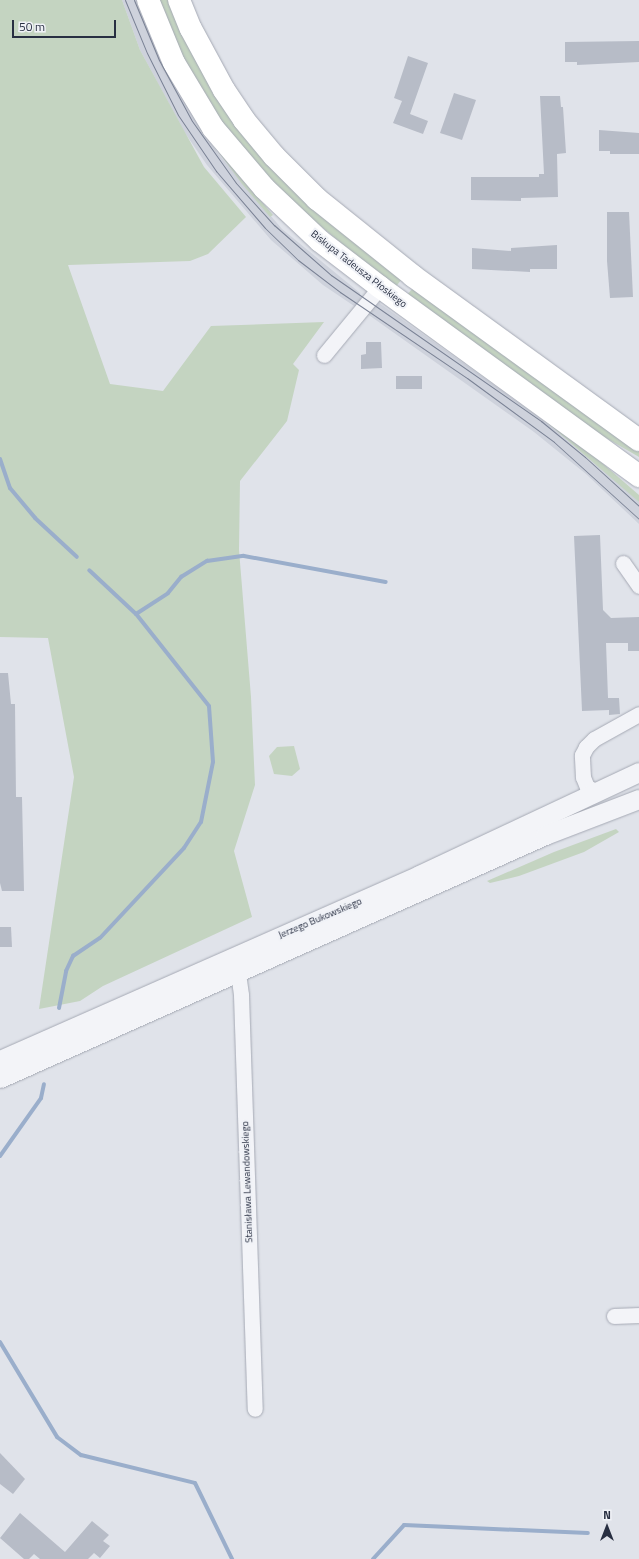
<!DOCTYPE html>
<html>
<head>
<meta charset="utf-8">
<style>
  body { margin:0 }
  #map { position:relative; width:639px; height:1559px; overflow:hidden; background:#e0e3ea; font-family:"Titillium Web",sans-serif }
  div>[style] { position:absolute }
  .built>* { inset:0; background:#ced2dc }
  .green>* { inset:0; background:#c4d4c1 }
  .stream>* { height:4px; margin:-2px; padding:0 2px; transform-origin:2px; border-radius:2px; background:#9aaecb }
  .building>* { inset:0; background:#b7bcc7 }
  .roads { filter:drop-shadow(0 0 1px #a5a9b4) drop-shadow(0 0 1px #a5a9b4) }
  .minor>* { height:15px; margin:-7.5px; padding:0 7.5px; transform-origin:7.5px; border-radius:7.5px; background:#f3f4f8 }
  .tertiary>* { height:19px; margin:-9.5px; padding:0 9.5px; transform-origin:9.5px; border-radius:9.5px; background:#f3f4f8 }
  .secondary>* { height:22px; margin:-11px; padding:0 11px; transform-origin:11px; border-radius:11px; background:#fff }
  .tram>* { height:1px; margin:-0.5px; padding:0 0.5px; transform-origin:0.5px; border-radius:0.5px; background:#798194 }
  span { translate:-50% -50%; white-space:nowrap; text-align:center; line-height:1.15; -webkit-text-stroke:4px #f0f2f7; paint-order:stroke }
  .street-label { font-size:10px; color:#282f42 }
  .north { position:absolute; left:587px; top:1507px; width:40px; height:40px; -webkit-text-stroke:3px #f0f2f7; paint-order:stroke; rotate:0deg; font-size:11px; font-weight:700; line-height:16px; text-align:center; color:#282f42 }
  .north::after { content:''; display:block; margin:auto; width:14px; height:18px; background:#282f42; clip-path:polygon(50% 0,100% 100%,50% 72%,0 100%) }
  .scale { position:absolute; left:12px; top:20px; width:104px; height:18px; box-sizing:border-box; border:2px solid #282f42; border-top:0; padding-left:5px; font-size:12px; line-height:14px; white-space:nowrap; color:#282f42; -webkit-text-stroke:3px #f0f2f7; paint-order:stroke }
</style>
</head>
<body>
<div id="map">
  <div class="built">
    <i style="clip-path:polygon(122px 0,137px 0,176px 87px,218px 154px,282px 229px,360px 293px,361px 299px,357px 308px,323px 285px,271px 240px,207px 165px,185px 133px,140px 50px)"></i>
    <i style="clip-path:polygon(379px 303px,540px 418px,615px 479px,639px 502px,639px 524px,586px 474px,534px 432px,366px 313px)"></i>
  </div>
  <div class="green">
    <i style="clip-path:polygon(0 0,122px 0,140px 50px,204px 167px,246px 217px,208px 254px,190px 261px,68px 265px,110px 384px,163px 391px,211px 326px,324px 322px,293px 364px,299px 370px,287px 421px,240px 481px,239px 550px,251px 697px,255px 785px,234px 851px,252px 917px,103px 986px,80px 1001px,39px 1009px,74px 777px,48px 638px,0 637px)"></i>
    <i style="clip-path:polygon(157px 0,169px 0,195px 58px,401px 280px,395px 288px,281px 193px,221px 123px,191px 74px)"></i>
    <i style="clip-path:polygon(203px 131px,244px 181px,273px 215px,270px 217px,242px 184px)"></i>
    <i style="clip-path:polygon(413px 288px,639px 451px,639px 457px,589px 428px,405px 297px)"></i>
    <i style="clip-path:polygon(544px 420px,572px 437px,639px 495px,639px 502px)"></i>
    <i style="clip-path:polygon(294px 746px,300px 769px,292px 776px,274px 774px,269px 756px,277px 747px)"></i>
    <i style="clip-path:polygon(616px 829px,619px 832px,584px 852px,519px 876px,490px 883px,487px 881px,554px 852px)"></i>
  </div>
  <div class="stream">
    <i style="left:0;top:459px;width:31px;rotate:71deg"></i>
    <i style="left:10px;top:488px;width:39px;rotate:50deg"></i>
    <i style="left:35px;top:518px;width:57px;rotate:42.9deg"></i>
    <i style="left:136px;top:614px;width:38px;rotate:-33deg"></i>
    <i style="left:168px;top:593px;width:21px;rotate:-51deg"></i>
    <i style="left:181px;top:577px;width:31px;rotate:-32deg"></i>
    <i style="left:207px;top:561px;width:37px;rotate:-8deg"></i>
    <i style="left:244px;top:556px;width:144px;rotate:10.4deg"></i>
    <i style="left:59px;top:1008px;width:38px;rotate:-79deg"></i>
    <i style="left:66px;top:971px;width:17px;rotate:-65deg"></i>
    <i style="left:73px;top:956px;width:32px;rotate:-34deg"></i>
    <i style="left:100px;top:938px;width:123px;rotate:-47deg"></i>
    <i style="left:184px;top:848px;width:31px;rotate:-57deg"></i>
    <i style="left:201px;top:822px;width:61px;rotate:-78.7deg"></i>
    <i style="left:213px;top:762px;width:56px;rotate:-94.1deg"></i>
    <i style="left:209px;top:706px;width:117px;rotate:-128.4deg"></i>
    <i style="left:136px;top:614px;width:64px;rotate:-136.9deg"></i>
    <i style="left:0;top:1156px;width:71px;rotate:-54.7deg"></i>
    <i style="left:41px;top:1098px;width:14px;rotate:-78deg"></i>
    <i style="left:0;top:1342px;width:111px;rotate:59deg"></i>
    <i style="left:57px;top:1437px;width:30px;rotate:37deg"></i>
    <i style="left:81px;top:1455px;width:117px;rotate:13.8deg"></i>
    <i style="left:195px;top:1483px;width:85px;rotate:64deg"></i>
    <i style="left:373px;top:1559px;width:46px;rotate:-47.6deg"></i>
    <i style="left:404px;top:1525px;width:184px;rotate:2.5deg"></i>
  </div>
  <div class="building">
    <i style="clip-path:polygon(639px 41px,639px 62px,577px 65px,577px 62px,565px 62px,565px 42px)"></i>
    <i style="clip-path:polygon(408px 56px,428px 63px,410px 114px,428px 121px,423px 134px,393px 123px,402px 101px,394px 98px)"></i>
    <i style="clip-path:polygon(454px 93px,476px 100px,462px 140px,440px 133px)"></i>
    <i style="clip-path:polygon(540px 96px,560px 96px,561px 107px,563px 107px,566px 153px,557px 154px,558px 197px,521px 198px,521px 201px,471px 200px,471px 177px,539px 177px,539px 174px,544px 174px)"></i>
    <i style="clip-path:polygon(599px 130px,639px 133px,639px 154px,610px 154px,610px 151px,599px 151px)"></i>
    <i style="clip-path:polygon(607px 212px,629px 212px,633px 297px,610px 298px,607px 261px)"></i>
    <i style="clip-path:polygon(557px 245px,557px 269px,530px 269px,530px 272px,472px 269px,472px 248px,511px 251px,511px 248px)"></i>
    <i style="clip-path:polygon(366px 342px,381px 342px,382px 368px,361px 369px,361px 355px,366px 354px)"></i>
    <i style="clip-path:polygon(396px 376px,422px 376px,422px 389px,396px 389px)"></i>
    <i style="clip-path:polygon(600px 535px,603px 610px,611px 618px,639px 617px,639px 651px,628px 651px,628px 643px,606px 643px,608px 698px,619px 698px,620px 714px,609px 715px,609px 710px,582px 711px,574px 536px)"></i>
    <i style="clip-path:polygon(0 673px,8px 673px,11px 704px,15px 704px,16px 797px,22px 797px,24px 891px,2px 891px,0 883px)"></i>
    <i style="clip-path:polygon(0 927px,11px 927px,12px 947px,0 947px)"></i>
    <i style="clip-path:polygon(0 1453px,25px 1479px,13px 1494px,0 1484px)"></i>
    <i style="clip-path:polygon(20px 1513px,65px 1552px,92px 1521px,109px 1535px,103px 1541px,110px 1546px,100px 1558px,94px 1553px,88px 1559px,40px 1559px,34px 1554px,29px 1559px,24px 1559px,0 1538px)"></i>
  </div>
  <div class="roads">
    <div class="minor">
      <i style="left:324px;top:355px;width:88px;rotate:-50.5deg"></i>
      <i style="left:623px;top:563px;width:28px;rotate:55deg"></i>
      <i style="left:597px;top:792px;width:11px;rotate:-153deg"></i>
      <i style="left:587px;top:787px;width:11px;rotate:-112deg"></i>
      <i style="left:583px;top:777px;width:22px;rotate:-93deg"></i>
      <i style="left:582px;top:755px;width:9px;rotate:-63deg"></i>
      <i style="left:586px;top:747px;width:11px;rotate:-45deg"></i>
      <i style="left:594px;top:739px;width:51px;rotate:-29.1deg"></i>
      <i style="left:234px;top:963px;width:11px;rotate:68deg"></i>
      <i style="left:238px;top:973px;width:22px;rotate:82deg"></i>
      <i style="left:241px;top:995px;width:414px;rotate:88.1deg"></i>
      <i style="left:614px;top:1316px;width:25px;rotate:-2deg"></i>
    </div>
    <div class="tertiary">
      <i style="left:0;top:1060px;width:458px;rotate:-23.8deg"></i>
      <i style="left:419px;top:875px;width:243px;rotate:-25.1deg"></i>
      <i style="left:0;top:1078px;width:597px;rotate:-24.03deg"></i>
      <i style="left:545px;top:835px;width:101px;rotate:-21deg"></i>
    </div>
    <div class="secondary">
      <i style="left:148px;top:0;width:68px;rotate:67.6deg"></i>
      <i style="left:174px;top:63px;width:76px;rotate:59deg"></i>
      <i style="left:213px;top:128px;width:79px;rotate:49.6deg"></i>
      <i style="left:264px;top:188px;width:77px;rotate:43.4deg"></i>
      <i style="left:320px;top:241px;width:76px;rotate:37.5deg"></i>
      <i style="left:380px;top:287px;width:321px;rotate:36.1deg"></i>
      <i style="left:179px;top:0;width:31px;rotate:68deg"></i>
      <i style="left:191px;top:29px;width:69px;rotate:61.6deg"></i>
      <i style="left:224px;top:90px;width:36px;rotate:56deg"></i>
      <i style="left:244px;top:120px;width:47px;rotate:50.2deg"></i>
      <i style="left:274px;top:156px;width:61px;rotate:45deg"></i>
      <i style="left:317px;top:199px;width:123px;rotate:38.7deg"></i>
      <i style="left:413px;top:276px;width:279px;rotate:36deg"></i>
    </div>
  </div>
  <div class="tram">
    <i style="left:125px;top:0;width:57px;rotate:67.5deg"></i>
    <i style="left:147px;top:53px;width:69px;rotate:63.4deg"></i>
    <i style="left:178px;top:115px;width:68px;rotate:55.8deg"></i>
    <i style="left:216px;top:171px;width:75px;rotate:49.3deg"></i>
    <i style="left:265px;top:228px;width:46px;rotate:44.1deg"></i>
    <i style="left:298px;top:260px;width:53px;rotate:37.3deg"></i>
    <i style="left:340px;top:292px;width:153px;rotate:34.1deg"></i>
    <i style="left:467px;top:378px;width:108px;rotate:36.3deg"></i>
    <i style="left:554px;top:442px;width:115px;rotate:42.2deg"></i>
    <i style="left:134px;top:0;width:65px;rotate:67.4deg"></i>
    <i style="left:159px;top:60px;width:69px;rotate:61.6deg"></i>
    <i style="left:192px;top:121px;width:76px;rotate:54.6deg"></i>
    <i style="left:236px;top:183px;width:57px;rotate:47.9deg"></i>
    <i style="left:274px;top:225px;width:76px;rotate:41.3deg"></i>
    <i style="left:331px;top:275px;width:256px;rotate:34.8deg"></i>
    <i style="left:541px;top:421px;width:57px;rotate:39.3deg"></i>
    <i style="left:585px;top:457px;width:73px;rotate:42.2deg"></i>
  </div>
  <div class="street-label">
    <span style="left:359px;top:269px;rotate:38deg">Biskupa Tadeusza Płoskiego</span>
    <span style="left:320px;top:918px;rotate:-23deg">Jerzego Bukowskiego</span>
    <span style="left:247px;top:1182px;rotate:-92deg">Stanisława Lewandowskiego</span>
  </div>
  <div class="north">N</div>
  <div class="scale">50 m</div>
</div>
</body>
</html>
